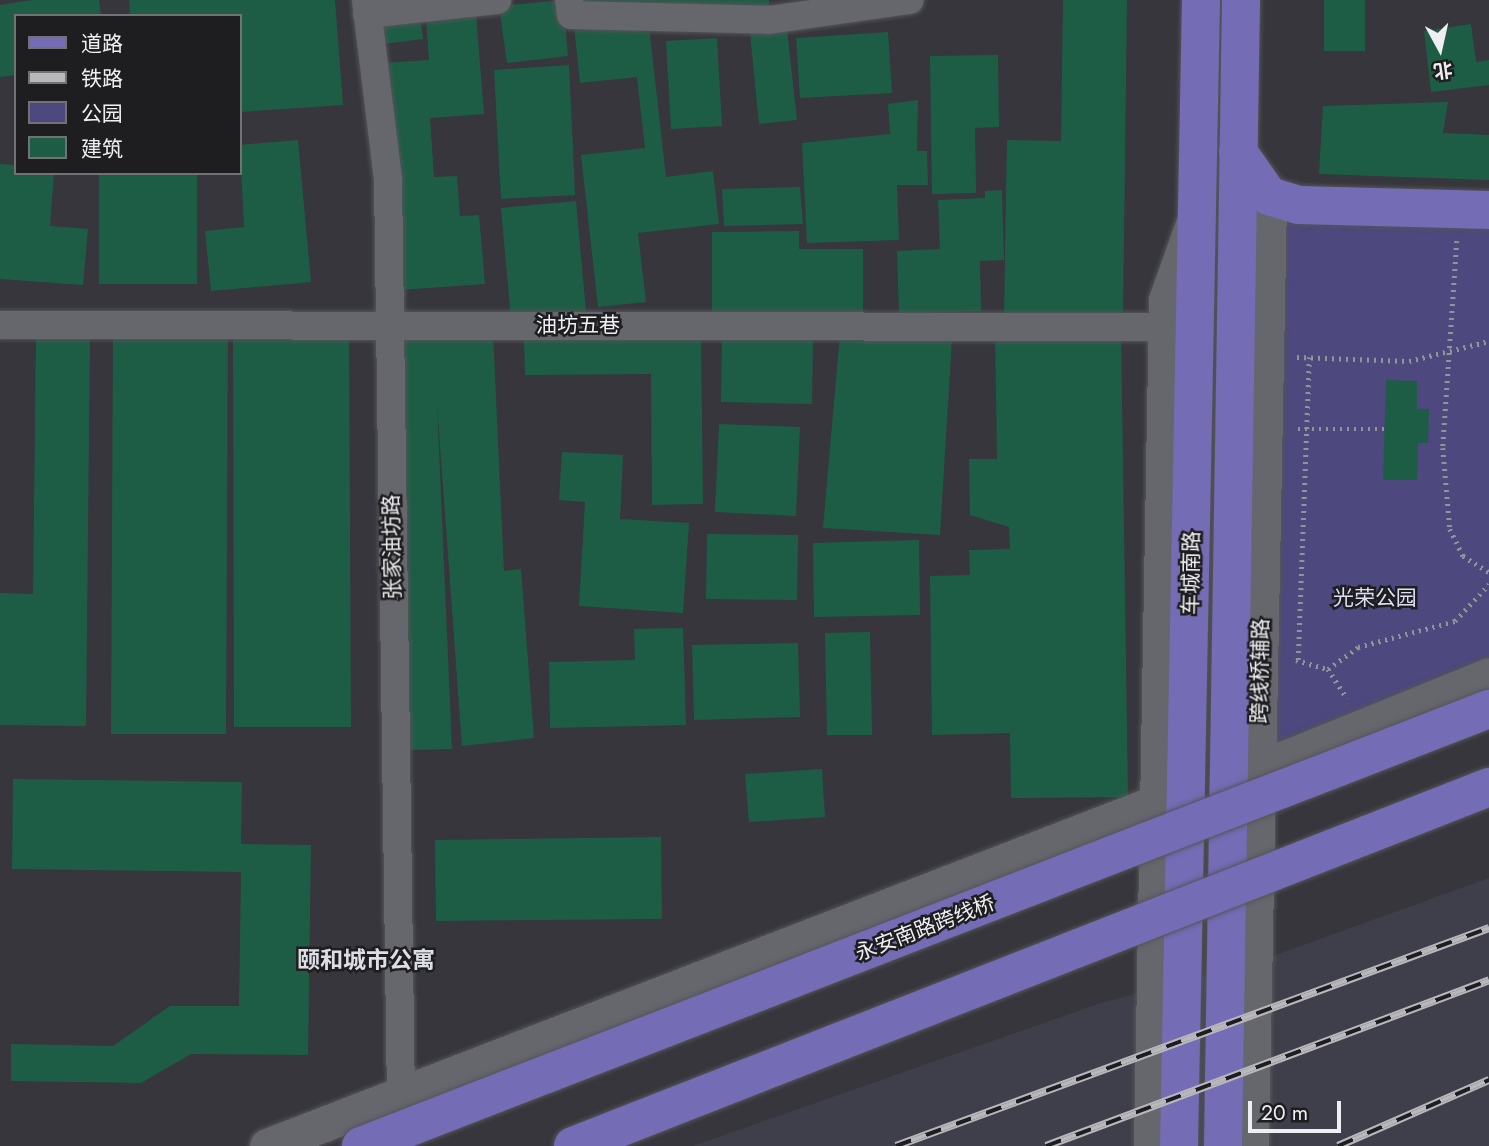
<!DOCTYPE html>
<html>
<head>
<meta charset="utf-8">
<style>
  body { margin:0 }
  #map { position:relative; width:1489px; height:1146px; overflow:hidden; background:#36363c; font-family:Jost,"Noto Sans SC",sans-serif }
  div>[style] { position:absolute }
  .built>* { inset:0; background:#3f3f4b }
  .green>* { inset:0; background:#4d487e }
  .building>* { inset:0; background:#1e5d45 }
  .path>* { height:4.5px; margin-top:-2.25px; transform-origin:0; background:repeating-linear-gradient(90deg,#939398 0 2px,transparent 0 7px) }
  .roads { filter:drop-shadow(0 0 2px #545459) drop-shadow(0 0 2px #545459) }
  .minor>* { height:28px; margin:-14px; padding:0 14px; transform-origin:14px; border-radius:14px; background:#66666d }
  .tertiary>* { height:35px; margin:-17.5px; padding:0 17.5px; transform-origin:17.5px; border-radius:17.5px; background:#66666d }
  .primary>* { height:38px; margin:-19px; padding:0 19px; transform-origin:19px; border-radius:19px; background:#746cb4 }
  .rail>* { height:8px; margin-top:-4px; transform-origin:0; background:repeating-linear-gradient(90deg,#1e1e21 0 16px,#b8b8bc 0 32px); box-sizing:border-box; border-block:2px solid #b8b8bc }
  .bridges { filter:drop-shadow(0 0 2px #545459) drop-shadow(0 0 2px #545459) }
  .primary-bridge>* { height:38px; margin:-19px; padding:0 19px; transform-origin:19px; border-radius:19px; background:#746cb4 }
  span { translate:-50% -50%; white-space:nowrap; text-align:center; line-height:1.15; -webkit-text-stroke:5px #1e1e21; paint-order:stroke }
  .street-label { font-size:21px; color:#efeff3 }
  .park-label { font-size:21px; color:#dedef5 }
  .neighbourhood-label { font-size:23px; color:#dddde5; font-weight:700 }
  .legend { position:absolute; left:14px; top:14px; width:228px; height:161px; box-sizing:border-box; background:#1e1e21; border:2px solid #727275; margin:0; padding:9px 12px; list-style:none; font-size:21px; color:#efeff3 }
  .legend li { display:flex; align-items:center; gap:14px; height:35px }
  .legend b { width:35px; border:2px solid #727275 }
  .north { position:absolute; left:1405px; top:14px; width:70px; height:70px; -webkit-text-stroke:5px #1e1e21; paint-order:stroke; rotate:172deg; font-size:19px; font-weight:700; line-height:28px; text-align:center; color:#efeff3 }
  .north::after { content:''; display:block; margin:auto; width:24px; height:32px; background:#efeff3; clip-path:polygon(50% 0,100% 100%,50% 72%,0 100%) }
  .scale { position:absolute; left:1248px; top:1101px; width:93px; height:32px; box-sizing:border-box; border:4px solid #efeff3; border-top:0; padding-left:9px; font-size:21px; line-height:24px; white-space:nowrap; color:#efeff3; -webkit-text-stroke:5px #1e1e21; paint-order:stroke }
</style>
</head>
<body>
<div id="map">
  <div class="built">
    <i style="clip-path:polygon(1489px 878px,1489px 1146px,693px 1146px,1101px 1003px,1259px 961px)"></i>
  </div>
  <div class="green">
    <i style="clip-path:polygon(1269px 196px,1489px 210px,1489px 675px,1258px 769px)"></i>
  </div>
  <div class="building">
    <i style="clip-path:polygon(32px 0,99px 0,101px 16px,16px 16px,16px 75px,0 77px,0 5px)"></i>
    <i style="clip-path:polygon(129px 0,335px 0,343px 105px,240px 112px,240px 16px,130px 16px)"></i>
    <i style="clip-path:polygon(369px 0,418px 0,423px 39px,375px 45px)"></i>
    <i style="clip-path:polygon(563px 0,568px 56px,507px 63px,499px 6px)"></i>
    <i style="clip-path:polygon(575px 0,769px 0,769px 12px,575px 4px)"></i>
    <i style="clip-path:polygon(1063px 0,1127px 0,1123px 316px,1004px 315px,1007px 140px,1061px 141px)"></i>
    <i style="clip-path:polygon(1324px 0,1365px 0,1365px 51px,1324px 51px)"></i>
    <i style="clip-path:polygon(476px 14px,484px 114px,430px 118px,434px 177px,457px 176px,460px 216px,479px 215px,485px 284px,400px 290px,384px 63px,429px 60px,426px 18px)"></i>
    <i style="clip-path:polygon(648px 18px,666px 177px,713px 171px,719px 224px,638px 233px,646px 302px,598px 307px,581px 155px,645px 148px,637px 77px,580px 83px,574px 26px)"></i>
    <i style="clip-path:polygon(1471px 24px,1476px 62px,1489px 60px,1489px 85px,1431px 92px,1424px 31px)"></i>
    <i style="clip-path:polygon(787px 29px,797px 120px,759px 124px,750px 33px)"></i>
    <i style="clip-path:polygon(888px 32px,892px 93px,800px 98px,796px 38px)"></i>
    <i style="clip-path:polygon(717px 38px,722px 126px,671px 129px,666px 41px)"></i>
    <i style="clip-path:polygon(998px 55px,999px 127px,975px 128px,976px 193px,932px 194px,930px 56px)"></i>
    <i style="clip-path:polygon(569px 65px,575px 195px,501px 199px,494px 70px)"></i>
    <i style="clip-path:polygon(918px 100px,917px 151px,927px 151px,928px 185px,897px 185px,899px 240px,807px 243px,802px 143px,890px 134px,888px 104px)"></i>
    <i style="clip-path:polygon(1448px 102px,1443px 133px,1489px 135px,1489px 180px,1319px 174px,1323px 106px)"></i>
    <i style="clip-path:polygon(298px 140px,311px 282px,211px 291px,205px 231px,244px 227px,240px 145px)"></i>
    <i style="clip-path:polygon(0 164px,16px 165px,16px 173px,54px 173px,50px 226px,88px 229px,83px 285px,0 279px)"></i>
    <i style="clip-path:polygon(99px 173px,197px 173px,197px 284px,99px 284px)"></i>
    <i style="clip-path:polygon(800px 187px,803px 224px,724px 226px,722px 189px)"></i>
    <i style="clip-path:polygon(1002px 190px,1004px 260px,980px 261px,981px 311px,899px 314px,897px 251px,940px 249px,938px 200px,985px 198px,985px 191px)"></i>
    <i style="clip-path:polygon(576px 201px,586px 312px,511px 319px,501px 208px)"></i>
    <i style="clip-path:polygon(799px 231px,799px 249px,863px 249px,863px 318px,712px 318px,712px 232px)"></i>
    <i style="clip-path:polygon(1121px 331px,1128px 797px,1011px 798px,1010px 733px,932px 735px,930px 576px,970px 575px,969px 550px,1010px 549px,1009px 527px,970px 515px,969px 459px,997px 459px,995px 333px)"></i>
    <i style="clip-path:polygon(400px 333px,493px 333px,504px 571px,521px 569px,534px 738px,462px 746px,437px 404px,452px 749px,409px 750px)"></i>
    <i style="clip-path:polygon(113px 334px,228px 334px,226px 734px,111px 734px)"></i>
    <i style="clip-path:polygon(349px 334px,351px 727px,234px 727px,233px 335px)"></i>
    <i style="clip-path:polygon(840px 334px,952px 338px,940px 535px,823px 528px)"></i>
    <i style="clip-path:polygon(36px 338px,90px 339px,86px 726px,0 725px,0 593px,33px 594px)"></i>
    <i style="clip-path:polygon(701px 338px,703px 504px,652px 505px,651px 374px,525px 375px,524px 340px)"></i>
    <i style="clip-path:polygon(722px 338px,813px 339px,812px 404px,721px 402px)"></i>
    <i style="clip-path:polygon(1386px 380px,1417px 381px,1417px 409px,1429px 409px,1428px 443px,1418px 443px,1417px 480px,1383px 480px)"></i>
    <i style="clip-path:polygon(719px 424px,800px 427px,796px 516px,715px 512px)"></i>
    <i style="clip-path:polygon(562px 452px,623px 455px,620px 519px,689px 523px,683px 613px,579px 606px,585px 502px,559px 500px)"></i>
    <i style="clip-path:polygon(707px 534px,798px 535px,797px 600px,706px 599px)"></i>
    <i style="clip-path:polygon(919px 540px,920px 615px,814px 617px,813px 543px)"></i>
    <i style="clip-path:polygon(683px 628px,686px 725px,550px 728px,549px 662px,635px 660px,634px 629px)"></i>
    <i style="clip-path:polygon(870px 632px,872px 735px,827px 735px,825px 633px)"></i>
    <i style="clip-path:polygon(798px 643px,800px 717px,694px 720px,692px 645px)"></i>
    <i style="clip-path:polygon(822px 769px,825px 817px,749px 822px,745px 774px)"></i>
    <i style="clip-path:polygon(13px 779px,242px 782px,241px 844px,311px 845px,308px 1055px,191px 1054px,141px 1083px,11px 1081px,11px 1044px,113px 1046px,170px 1006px,239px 1006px,241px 872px,12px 869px)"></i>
    <i style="clip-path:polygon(661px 837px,662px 919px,436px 921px,435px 840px)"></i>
  </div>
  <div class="path">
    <i style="left:1457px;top:241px;width:207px;rotate:93.9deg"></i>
    <i style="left:1443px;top:448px;width:81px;rotate:85.1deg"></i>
    <i style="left:1450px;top:529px;width:30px;rotate:64deg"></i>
    <i style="left:1463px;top:556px;width:31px;rotate:32deg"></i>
    <i style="left:1297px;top:357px;width:112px;rotate:2deg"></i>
    <i style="left:1409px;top:361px;width:82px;rotate:-14deg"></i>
    <i style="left:1298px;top:429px;width:86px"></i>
    <i style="left:1296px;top:660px;width:33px;rotate:16deg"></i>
    <i style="left:1328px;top:669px;width:35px;rotate:57deg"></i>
    <i style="left:1298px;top:660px;width:303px;rotate:-87.9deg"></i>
    <i style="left:1328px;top:669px;width:37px;rotate:-36deg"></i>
    <i style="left:1358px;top:647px;width:100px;rotate:-15deg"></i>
    <i style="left:1455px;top:621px;width:50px;rotate:-47.4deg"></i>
  </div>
  <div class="roads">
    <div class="minor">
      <i style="left:366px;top:0;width:181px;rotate:83deg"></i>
      <i style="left:388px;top:180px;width:915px;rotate:89.19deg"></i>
      <i style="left:569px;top:0;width:15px;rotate:82deg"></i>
      <i style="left:571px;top:15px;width:198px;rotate:1.4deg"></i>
      <i style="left:769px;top:20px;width:142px;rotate:-8.1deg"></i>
      <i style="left:367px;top:14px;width:131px;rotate:-6.1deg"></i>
      <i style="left:0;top:325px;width:1155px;rotate:0.1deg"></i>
    </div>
    <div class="tertiary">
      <i style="left:1258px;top:769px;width:249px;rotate:-22.1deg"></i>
      <i style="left:267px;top:1146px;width:954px;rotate:-21.13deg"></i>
      <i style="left:1151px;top:1146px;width:846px;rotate:-88.98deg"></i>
      <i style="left:1166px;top:300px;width:81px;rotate:-70.4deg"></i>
      <i style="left:1251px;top:1146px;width:950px;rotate:-88.91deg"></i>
    </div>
    <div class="primary">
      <i style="left:1238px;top:152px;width:54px;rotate:54.8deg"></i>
      <i style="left:1269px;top:196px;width:30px;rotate:17deg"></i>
      <i style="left:1298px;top:205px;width:191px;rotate:1.5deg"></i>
      <i style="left:1179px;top:1146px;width:1146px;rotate:-88.9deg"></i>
      <i style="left:1223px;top:1146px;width:1146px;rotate:-89.1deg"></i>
    </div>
  </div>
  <div class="rail">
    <i style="left:896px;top:1146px;width:632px;rotate:-20.18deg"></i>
    <i style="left:1046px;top:1146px;width:473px;rotate:-20.5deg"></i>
    <i style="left:1338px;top:1146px;width:165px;rotate:-23.6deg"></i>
  </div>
  <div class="bridges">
    <div class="primary-bridge">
      <i style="left:361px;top:1146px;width:1210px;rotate:-21.18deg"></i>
      <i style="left:573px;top:1146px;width:984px;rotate:-21.4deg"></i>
    </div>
  </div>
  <div class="street-label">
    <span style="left:578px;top:325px">油坊五巷</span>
    <span style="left:392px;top:547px;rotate:-91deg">张家油坊路</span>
    <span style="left:1191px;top:573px;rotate:-89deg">车城南路</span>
    <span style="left:1260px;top:671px;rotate:-89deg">跨线桥辅路</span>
    <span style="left:925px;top:928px;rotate:-21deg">永安南路跨线桥</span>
  </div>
  <div class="park-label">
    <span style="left:1375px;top:598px">光荣公园</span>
  </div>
  <div class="neighbourhood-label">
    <span style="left:366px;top:960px">颐和城市公寓</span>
  </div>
  <ul class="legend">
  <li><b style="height:9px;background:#746cb4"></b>道路</li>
  <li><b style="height:9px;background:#b8b8bc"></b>铁路</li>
  <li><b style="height:19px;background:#4d487e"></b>公园</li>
  <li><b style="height:19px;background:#1e5d45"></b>建筑</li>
  </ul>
  <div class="north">北</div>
  <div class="scale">20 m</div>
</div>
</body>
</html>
